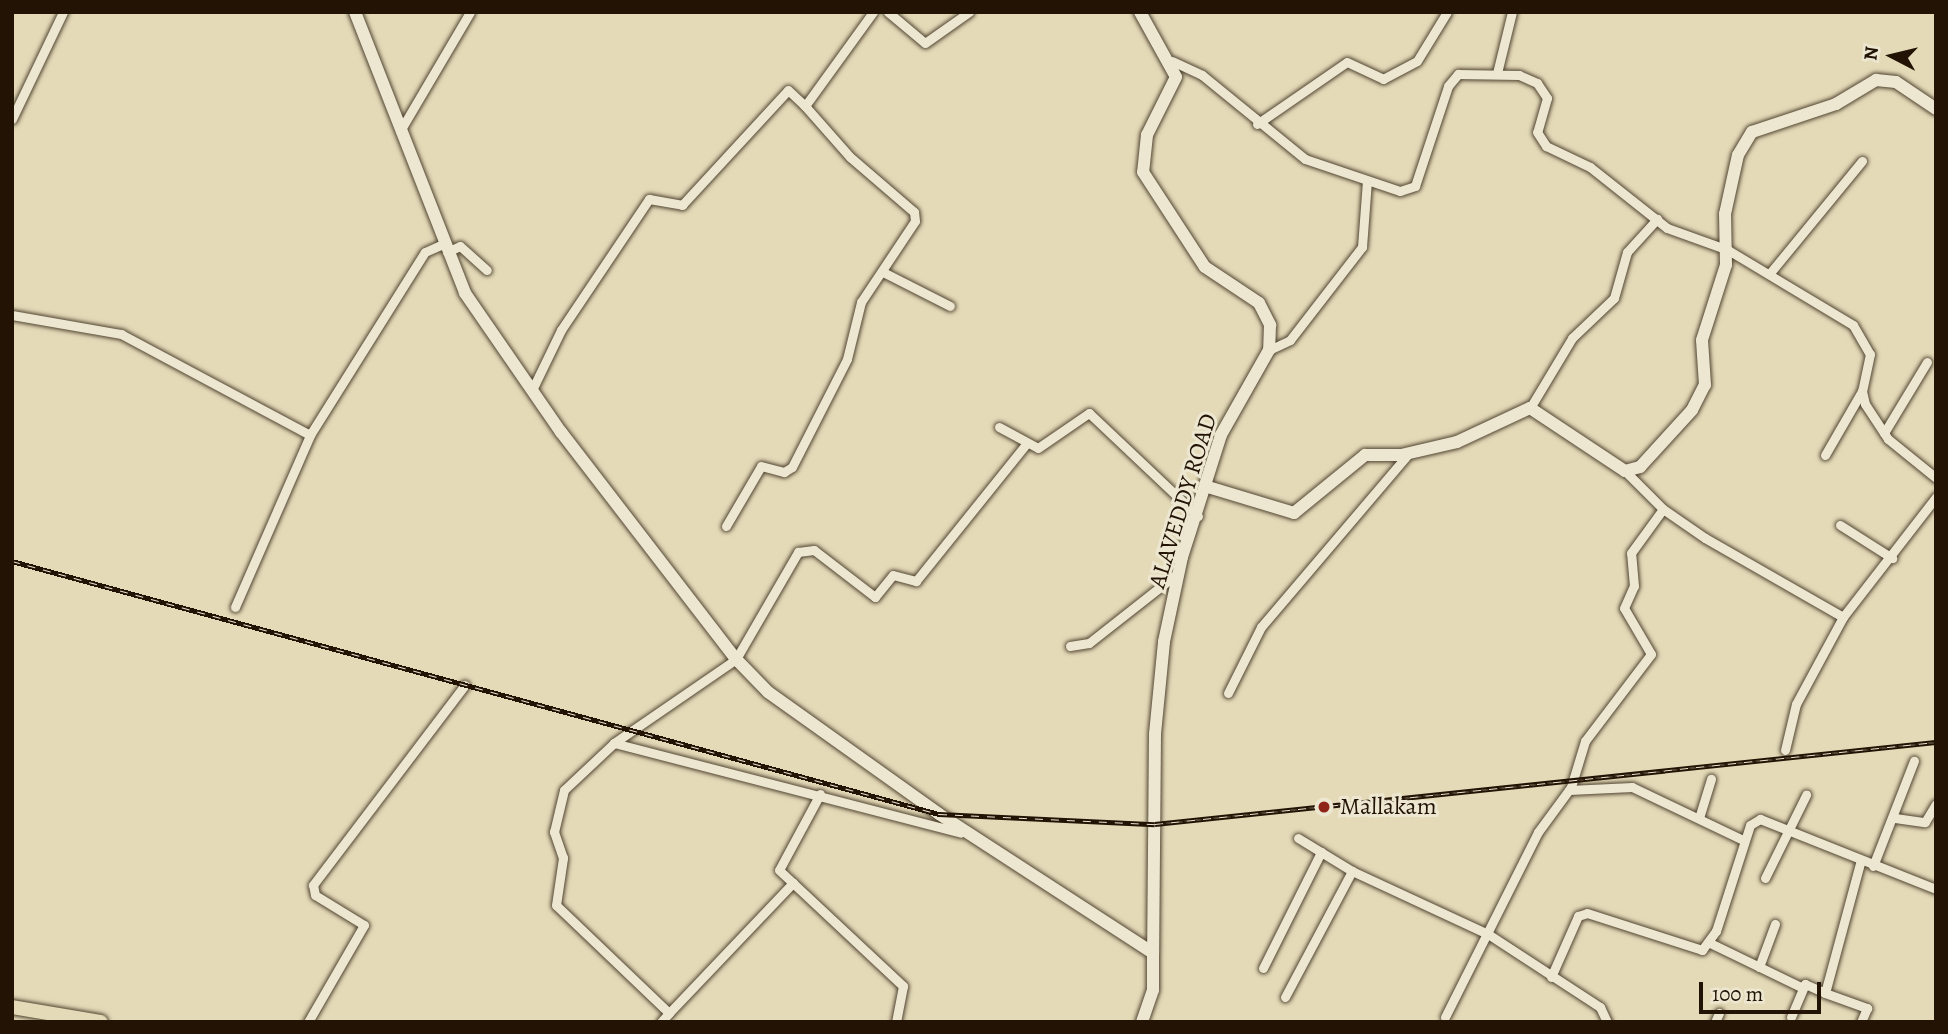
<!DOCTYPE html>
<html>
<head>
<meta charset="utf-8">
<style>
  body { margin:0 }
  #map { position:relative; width:1948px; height:1034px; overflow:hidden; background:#e4dab8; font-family:Alegreya,serif }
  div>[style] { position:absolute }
  .roads { filter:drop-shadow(0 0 2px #524532) drop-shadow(0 0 2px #524532) }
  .street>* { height:9px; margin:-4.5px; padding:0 4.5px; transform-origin:4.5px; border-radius:4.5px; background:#ede7d1 }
  .secondary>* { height:12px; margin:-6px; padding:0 6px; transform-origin:6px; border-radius:6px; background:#ede7d1 }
  .primary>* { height:14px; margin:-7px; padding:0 7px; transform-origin:7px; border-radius:7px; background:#e4dab8 }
  .rail>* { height:5px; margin-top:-2.5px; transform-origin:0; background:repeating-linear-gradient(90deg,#ede7d1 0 8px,#221305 0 16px); box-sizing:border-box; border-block:2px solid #221305 }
  .dots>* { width:19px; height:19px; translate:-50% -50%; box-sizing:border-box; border:4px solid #ede7d1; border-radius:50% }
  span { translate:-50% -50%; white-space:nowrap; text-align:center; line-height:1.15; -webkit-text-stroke:6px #ede7d1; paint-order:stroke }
  .street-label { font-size:24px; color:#221305 }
  .poi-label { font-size:24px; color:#221305 }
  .left { translate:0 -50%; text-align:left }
  .frame { position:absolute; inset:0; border:14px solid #221305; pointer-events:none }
  .north { position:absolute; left:1857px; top:21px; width:70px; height:70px; -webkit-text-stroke:5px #ede7d1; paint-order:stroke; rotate:277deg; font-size:19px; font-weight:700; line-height:28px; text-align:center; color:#221305 }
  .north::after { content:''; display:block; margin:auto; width:24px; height:32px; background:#221305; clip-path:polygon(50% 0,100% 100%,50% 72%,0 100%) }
  .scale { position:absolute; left:1699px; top:982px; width:122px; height:32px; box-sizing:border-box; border:4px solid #221305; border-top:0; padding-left:9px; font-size:21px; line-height:24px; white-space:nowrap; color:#221305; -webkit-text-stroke:5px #ede7d1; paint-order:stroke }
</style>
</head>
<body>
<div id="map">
  <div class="roads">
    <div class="street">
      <i style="left:888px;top:12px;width:48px;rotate:40deg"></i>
      <i style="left:925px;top:43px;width:54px;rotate:-35.2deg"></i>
      <i style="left:1172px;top:61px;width:33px;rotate:25deg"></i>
      <i style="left:1202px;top:75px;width:133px;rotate:39.2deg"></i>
      <i style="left:1305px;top:159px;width:100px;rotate:18.6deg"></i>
      <i style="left:1400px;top:191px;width:16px;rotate:-18deg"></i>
      <i style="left:1415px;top:186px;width:105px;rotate:-71.7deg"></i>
      <i style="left:1448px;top:86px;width:16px;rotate:-50deg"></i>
      <i style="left:1458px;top:74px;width:61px;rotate:0.9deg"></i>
      <i style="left:1519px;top:75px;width:20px;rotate:24deg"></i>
      <i style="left:1537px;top:83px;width:18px;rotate:56deg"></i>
      <i style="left:1547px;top:98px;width:35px;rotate:106deg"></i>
      <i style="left:1537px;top:132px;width:17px;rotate:57deg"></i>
      <i style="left:1546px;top:146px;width:49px;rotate:25.5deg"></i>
      <i style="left:1590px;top:167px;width:98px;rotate:38.4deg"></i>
      <i style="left:1667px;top:228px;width:65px;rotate:19.8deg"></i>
      <i style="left:1728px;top:250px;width:146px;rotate:31deg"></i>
      <i style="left:1853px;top:325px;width:34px;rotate:60deg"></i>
      <i style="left:1870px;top:354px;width:38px;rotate:102deg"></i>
      <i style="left:1862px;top:391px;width:13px;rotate:77deg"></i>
      <i style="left:1865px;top:404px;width:42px;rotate:56.7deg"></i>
      <i style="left:1888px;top:439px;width:62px;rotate:39.1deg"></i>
      <i style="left:1497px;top:73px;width:63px;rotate:-76.2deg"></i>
      <i style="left:12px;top:119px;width:119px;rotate:-64.5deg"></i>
      <i style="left:1257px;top:124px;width:109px;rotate:-34.6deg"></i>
      <i style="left:1347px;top:62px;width:40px;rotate:25deg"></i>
      <i style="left:1383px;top:79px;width:38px;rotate:-28deg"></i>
      <i style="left:1417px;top:61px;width:57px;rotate:-58.5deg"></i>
      <i style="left:400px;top:131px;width:138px;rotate:-59.5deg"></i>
      <i style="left:447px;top:252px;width:14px;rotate:-25deg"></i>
      <i style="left:460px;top:246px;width:36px;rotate:42deg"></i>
      <i style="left:883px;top:272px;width:75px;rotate:26.9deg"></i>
      <i style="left:1770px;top:273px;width:145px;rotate:-50.6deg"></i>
      <i style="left:12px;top:315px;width:111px;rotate:9.9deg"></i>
      <i style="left:121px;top:334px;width:214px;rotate:28.1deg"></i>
      <i style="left:1269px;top:350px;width:23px;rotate:-25deg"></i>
      <i style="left:1290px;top:340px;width:118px;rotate:-52.3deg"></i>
      <i style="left:1362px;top:247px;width:66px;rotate:-85.7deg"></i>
      <i style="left:532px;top:390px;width:67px;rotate:-64.2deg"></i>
      <i style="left:561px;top:330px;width:158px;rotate:-56.1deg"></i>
      <i style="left:649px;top:199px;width:34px;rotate:10deg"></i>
      <i style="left:682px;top:205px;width:156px;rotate:-47.3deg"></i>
      <i style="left:788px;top:90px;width:23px;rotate:43deg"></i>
      <i style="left:805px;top:106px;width:116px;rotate:-54.1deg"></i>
      <i style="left:1530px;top:408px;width:82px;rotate:-59deg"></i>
      <i style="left:1572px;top:338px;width:58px;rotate:-43.6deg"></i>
      <i style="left:1614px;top:298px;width:48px;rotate:-74.2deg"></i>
      <i style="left:1627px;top:252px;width:45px;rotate:-47.7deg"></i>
      <i style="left:999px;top:427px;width:44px;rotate:28.3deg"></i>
      <i style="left:1038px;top:448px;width:62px;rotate:-34.5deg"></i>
      <i style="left:1089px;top:413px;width:150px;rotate:43.4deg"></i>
      <i style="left:1884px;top:433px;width:83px;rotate:-58.8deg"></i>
      <i style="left:1825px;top:455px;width:74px;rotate:-60deg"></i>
      <i style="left:1625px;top:471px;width:54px;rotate:45deg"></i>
      <i style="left:1663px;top:509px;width:51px;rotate:34.6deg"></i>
      <i style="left:1705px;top:538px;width:159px;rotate:29.8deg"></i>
      <i style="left:1840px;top:525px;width:62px;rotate:32.4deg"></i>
      <i style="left:726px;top:526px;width:69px;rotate:-59.7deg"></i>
      <i style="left:761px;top:466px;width:24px;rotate:15deg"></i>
      <i style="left:784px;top:472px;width:9px;rotate:-32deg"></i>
      <i style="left:792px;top:467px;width:121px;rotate:-63deg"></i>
      <i style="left:847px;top:359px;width:59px;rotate:-76.2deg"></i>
      <i style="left:861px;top:302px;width:97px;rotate:-56.3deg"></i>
      <i style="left:915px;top:221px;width:9px;rotate:-96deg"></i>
      <i style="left:914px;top:212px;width:84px;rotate:-139.3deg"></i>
      <i style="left:850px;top:157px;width:68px;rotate:-131.4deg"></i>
      <i style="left:235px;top:607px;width:188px;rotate:-66.4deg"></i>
      <i style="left:310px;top:435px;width:216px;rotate:-57.9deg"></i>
      <i style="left:425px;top:252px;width:20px;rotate:-24deg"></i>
      <i style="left:1070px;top:646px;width:19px;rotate:-9deg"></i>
      <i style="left:1089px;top:643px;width:113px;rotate:-38.2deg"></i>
      <i style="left:1228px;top:693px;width:74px;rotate:-63.4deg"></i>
      <i style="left:1261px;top:627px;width:227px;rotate:-49.6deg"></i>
      <i style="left:614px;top:743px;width:358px;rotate:14.5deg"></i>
      <i style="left:1785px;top:750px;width:47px;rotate:-76.6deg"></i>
      <i style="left:1796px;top:704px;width:99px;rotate:-61.6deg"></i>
      <i style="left:1843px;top:617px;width:152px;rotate:-52.2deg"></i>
      <i style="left:1569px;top:790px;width:63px;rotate:-2.7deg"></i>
      <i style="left:1632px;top:787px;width:123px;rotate:25.5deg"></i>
      <i style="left:820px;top:794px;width:86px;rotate:118.3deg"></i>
      <i style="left:779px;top:870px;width:170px;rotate:43.1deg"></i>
      <i style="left:903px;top:986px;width:37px;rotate:101deg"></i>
      <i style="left:1699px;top:818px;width:41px;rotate:-72.9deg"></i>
      <i style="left:1895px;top:818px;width:30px;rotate:8deg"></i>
      <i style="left:1925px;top:822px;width:21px;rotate:-59deg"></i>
      <i style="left:1298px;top:838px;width:63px;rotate:31.4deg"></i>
      <i style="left:1352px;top:871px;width:150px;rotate:24.9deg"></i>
      <i style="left:1488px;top:934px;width:134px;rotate:33.1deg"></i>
      <i style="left:1600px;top:1007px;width:17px;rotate:65deg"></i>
      <i style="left:1873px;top:866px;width:113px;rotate:-68.7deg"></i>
      <i style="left:1765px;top:878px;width:93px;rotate:-63.7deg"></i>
      <i style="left:1710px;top:943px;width:101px;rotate:25.8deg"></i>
      <i style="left:1759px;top:967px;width:46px;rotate:-69.6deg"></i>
      <i style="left:1263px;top:968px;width:130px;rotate:-63.4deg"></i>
      <i style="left:1551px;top:977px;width:67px;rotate:-66.1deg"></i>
      <i style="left:1578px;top:916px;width:9px;rotate:-18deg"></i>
      <i style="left:1587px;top:913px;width:121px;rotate:17.8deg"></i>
      <i style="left:1702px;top:950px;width:24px;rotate:-54deg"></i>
      <i style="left:1716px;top:931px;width:111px;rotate:-72.2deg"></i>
      <i style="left:1750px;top:825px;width:12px;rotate:-31deg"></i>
      <i style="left:1760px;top:819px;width:189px;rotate:21.7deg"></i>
      <i style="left:1825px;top:993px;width:45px;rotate:19.7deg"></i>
      <i style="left:1867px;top:1008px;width:15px;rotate:113deg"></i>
      <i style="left:1285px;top:997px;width:143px;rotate:-62deg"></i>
      <i style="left:669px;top:1013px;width:180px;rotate:-46.4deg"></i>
      <i style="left:1445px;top:1017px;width:207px;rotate:-63.3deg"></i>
      <i style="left:1538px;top:832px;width:56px;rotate:-53.7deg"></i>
      <i style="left:1571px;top:787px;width:48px;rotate:-73.1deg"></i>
      <i style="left:1585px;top:741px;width:109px;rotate:-52.8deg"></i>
      <i style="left:1651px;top:654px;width:53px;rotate:-120.4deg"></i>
      <i style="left:1624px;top:608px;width:24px;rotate:-66deg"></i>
      <i style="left:1634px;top:586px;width:33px;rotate:-95deg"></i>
      <i style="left:1631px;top:553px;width:54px;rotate:-54deg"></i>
      <i style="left:1791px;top:1017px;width:36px;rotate:-67deg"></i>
      <i style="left:1805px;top:984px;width:22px;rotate:24deg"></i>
      <i style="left:1825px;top:993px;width:135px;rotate:-74.9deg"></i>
      <i style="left:308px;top:1022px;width:112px;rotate:-60deg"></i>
      <i style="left:364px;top:925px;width:57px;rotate:-148.5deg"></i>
      <i style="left:315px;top:895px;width:10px;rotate:-101deg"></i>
      <i style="left:313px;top:885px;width:251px;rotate:-52.8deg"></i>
      <i style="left:661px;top:1022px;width:12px;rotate:-48deg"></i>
      <i style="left:669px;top:1013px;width:156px;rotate:-136.3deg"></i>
      <i style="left:556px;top:905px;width:48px;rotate:-81.5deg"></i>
      <i style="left:563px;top:858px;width:28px;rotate:-109deg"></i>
      <i style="left:554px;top:832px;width:43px;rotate:-76.6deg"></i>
      <i style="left:564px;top:790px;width:69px;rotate:-43.2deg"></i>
      <i style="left:614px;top:743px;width:148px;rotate:-34.5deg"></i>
      <i style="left:736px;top:659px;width:124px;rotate:-59.9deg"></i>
      <i style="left:798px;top:552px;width:16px;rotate:-7deg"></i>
      <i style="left:814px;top:550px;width:77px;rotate:37.6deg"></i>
      <i style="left:875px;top:597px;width:28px;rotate:-51deg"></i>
      <i style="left:893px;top:575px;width:24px;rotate:15deg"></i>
      <i style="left:916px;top:581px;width:177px;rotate:-51.2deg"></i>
      <i style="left:1715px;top:1022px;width:10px;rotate:-66deg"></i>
    </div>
    <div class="secondary">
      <i style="left:355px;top:12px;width:302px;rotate:68.6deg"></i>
      <i style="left:465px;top:293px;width:169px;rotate:55.4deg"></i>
      <i style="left:561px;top:432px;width:287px;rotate:52.4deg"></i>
      <i style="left:736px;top:659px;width:46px;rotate:45.9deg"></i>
      <i style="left:768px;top:692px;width:210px;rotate:35.5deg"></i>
      <i style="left:939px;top:814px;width:255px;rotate:33deg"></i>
      <i style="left:1153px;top:953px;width:37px;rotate:90deg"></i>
      <i style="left:1153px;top:990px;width:34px;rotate:109deg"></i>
      <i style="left:1140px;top:12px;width:74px;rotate:61deg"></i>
      <i style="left:1176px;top:77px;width:65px;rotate:116.6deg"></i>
      <i style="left:1147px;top:135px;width:37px;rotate:96deg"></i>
      <i style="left:1143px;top:172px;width:113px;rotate:56.9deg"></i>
      <i style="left:1205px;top:267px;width:65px;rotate:33.7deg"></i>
      <i style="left:1259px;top:303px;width:25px;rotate:63deg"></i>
      <i style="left:1270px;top:325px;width:25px;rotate:92deg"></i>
      <i style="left:1269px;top:350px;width:98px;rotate:119.5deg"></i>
      <i style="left:1221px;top:435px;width:128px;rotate:107.7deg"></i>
      <i style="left:1182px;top:557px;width:87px;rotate:102deg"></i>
      <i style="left:1164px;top:642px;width:92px;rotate:95.6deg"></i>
      <i style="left:1155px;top:734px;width:219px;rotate:90.5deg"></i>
      <i style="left:1208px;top:487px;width:90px;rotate:16.8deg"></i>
      <i style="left:1294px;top:513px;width:92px;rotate:-39.2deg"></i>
      <i style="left:1365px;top:455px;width:36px"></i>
      <i style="left:1401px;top:455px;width:57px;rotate:-13.1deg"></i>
      <i style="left:1457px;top:442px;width:81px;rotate:-25deg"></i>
      <i style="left:1530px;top:408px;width:114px;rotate:33.6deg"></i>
      <i style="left:1625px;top:471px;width:16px;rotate:-15deg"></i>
      <i style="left:1640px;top:467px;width:77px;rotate:-47.6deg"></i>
      <i style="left:1692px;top:410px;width:28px;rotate:-63deg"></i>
      <i style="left:1705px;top:385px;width:45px;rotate:-93.8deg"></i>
      <i style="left:1702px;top:340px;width:79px;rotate:-72.3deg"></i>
      <i style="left:1726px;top:265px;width:51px;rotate:-91.1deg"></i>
      <i style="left:1725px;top:214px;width:60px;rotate:-77.6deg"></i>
      <i style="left:1738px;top:155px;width:27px;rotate:-59deg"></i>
      <i style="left:1752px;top:132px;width:89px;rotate:-18.4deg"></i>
      <i style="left:1836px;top:104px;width:47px;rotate:-31deg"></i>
      <i style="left:1876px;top:80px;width:20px;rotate:6deg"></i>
      <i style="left:1896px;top:82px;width:48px;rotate:34deg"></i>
    </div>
    <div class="primary">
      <i style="left:12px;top:1007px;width:90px;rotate:9.6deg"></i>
    </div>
  </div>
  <div class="rail">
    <i style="left:12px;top:561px;width:961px;rotate:15.27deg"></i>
    <i style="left:939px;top:814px;width:216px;rotate:2.7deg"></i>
    <i style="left:1155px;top:824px;width:785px;rotate:-5.99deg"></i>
  </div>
  <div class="dots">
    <i style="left:1324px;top:807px;background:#8f2418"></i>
  </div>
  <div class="street-label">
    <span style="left:1183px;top:501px;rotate:-73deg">ALAVEDDY ROAD</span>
  </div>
  <div class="poi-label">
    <span class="left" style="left:1340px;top:807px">Mallakam</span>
  </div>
  <div class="frame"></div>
  <div class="north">N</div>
  <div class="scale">100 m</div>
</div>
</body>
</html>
